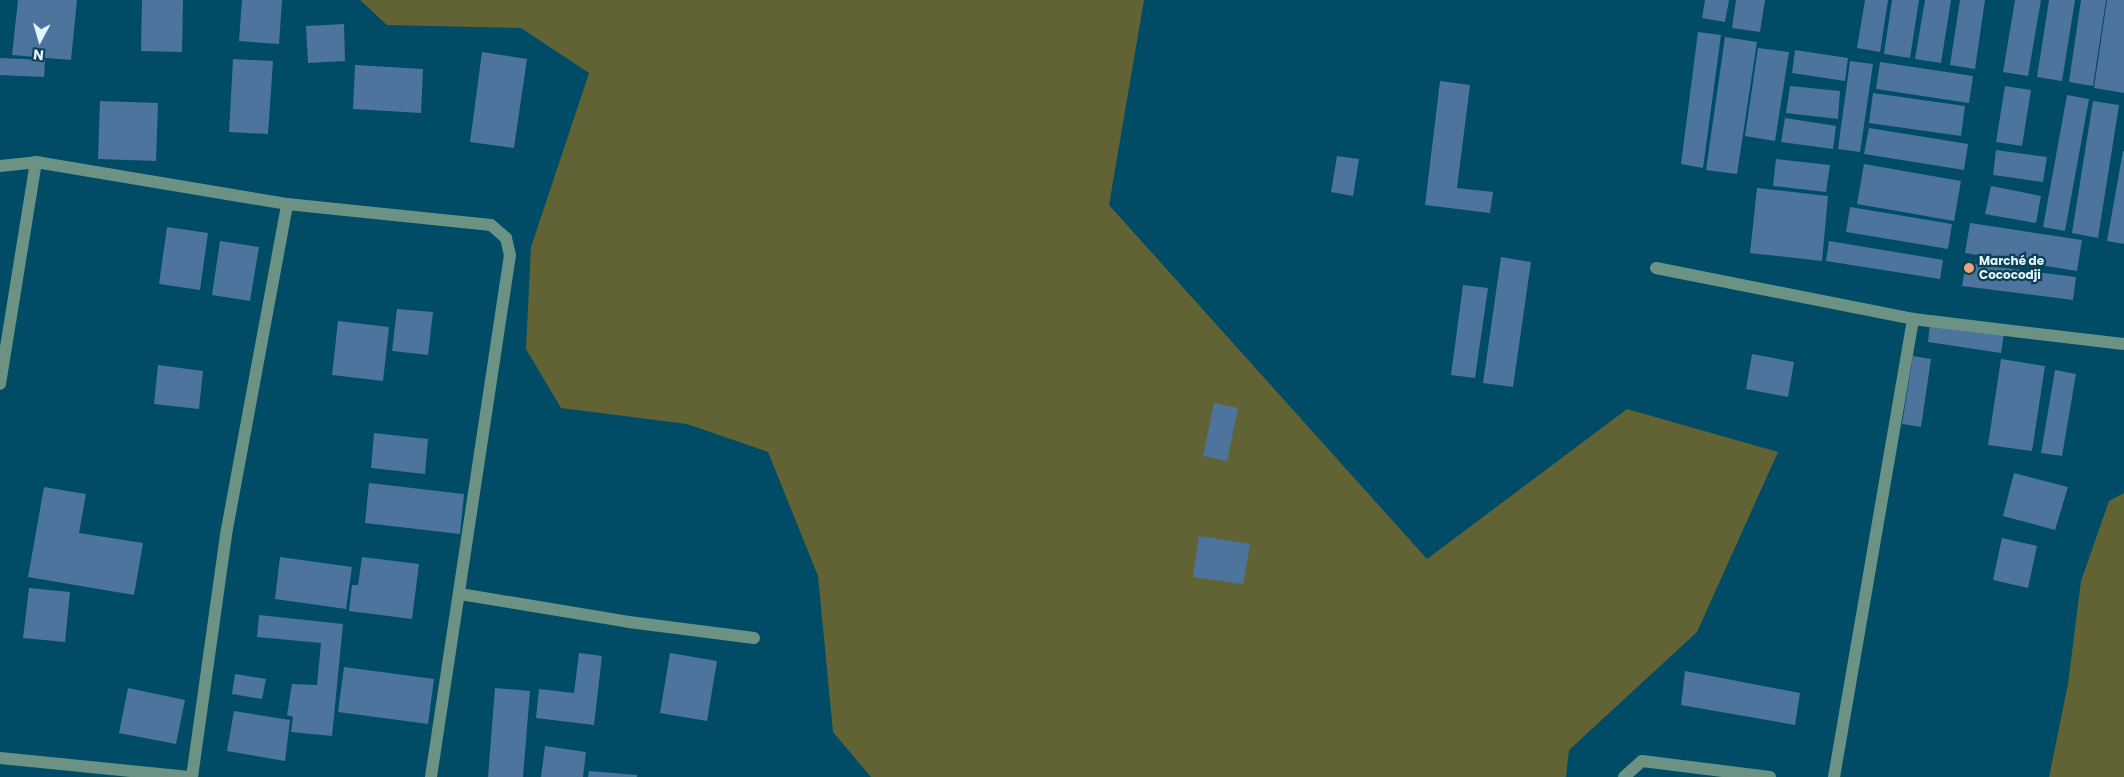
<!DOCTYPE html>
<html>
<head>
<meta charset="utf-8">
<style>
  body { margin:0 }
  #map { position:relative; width:2124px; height:777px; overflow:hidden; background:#004b65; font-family:Poppins,sans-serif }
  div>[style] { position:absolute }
  .green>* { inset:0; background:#626334 }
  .building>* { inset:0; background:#4d749c }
  .minor>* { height:12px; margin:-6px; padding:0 6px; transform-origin:6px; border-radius:6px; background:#6c9283 }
  .dots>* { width:14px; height:14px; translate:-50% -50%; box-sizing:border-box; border:2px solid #0c3f53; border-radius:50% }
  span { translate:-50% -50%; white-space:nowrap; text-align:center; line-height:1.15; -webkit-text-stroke:4.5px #0c3f53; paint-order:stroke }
  .poi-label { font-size:12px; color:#e2f5fe; font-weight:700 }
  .left { translate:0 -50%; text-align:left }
  .north { position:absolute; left:15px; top:15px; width:50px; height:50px; -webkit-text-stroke:4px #0c3f53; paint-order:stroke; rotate:186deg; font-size:14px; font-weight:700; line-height:20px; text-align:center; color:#e2f5fe }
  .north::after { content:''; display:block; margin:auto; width:18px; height:22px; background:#e2f5fe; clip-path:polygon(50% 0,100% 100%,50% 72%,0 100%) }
</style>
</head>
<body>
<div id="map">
  <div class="green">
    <i style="clip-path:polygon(360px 0,1144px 0,1109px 205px,1427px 559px,1627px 409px,1778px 452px,1697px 632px,1569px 750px,1566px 777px,871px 777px,833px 732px,818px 576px,768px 452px,687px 424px,561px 408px,526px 349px,531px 247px,589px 73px,521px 28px,387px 25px)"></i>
    <i style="clip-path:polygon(2124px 493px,2124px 777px,2049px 777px,2068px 684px,2081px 581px,2109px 501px)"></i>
  </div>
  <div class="building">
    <i style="clip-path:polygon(18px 0,77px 0,71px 60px,12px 55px)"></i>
    <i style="clip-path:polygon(142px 0,183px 0,182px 52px,141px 51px)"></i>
    <i style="clip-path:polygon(242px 0,282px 0,279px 44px,239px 41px)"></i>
    <i style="clip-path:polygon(1705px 0,1729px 0,1725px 22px,1702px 18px)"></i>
    <i style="clip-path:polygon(1736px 0,1765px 0,1760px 32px,1732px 28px)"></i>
    <i style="clip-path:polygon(1865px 0,1888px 0,1880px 52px,1857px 48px)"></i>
    <i style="clip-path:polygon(1892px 0,1919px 0,1910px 58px,1884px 54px)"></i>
    <i style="clip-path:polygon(1925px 0,1951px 0,1941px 63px,1915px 59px)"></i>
    <i style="clip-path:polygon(1960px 0,1985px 0,1975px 69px,1950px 65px)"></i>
    <i style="clip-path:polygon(2015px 0,2041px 0,2028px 76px,2003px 72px)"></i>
    <i style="clip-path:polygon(2049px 0,2075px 0,2062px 81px,2037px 77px)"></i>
    <i style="clip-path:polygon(2081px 0,2106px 0,2093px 86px,2069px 82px)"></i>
    <i style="clip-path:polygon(2107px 0,2124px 0,2124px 93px,2094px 88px)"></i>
    <i style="clip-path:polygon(344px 24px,345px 61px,308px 63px,306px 26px)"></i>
    <i style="clip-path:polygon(1698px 32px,1721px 35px,1703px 168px,1681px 164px)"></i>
    <i style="clip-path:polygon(1725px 37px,1757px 42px,1737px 174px,1706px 170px)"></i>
    <i style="clip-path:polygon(1758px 48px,1789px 52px,1775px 141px,1745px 136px)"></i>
    <i style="clip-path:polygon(1795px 50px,1848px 58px,1845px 81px,1792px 73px)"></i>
    <i style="clip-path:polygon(482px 52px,527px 59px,514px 148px,470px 142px)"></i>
    <i style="clip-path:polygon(0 58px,45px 60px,44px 77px,0 75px)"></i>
    <i style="clip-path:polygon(233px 59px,273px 61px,268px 134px,229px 132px)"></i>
    <i style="clip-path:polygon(1850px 61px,1873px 64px,1860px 152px,1838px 149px)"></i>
    <i style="clip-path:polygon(1880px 62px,1973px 76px,1969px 103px,1876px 89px)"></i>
    <i style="clip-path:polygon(355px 65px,423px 69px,421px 113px,353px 109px)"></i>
    <i style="clip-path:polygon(1440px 81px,1470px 85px,1457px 188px,1493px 192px,1490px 213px,1425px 205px)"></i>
    <i style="clip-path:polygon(1790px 86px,1840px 91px,1838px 119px,1786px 113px)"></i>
    <i style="clip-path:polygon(2005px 86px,2031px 90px,2022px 146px,1996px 142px)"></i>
    <i style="clip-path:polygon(1873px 93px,1965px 106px,1961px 136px,1869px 123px)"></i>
    <i style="clip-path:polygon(2067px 95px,2089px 99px,2065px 231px,2043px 227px)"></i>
    <i style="clip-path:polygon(100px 101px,158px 103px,156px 161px,98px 159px)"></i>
    <i style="clip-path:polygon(2093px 101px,2119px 105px,2098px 238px,2072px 233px)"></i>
    <i style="clip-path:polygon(1785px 118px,1836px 126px,1833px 149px,1781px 142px)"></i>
    <i style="clip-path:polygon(1869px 128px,1968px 144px,1964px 170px,1864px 154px)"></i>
    <i style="clip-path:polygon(1996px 150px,2047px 157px,2043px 182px,1993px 175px)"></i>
    <i style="clip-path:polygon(2123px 151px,2124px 151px,2124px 244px,2107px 241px)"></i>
    <i style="clip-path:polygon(1337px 156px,1359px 159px,1353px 196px,1331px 192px)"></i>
    <i style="clip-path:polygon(1776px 159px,1830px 165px,1826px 192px,1773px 186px)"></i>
    <i style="clip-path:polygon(1864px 164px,1961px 181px,1954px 221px,1857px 204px)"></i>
    <i style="clip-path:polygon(1991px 186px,2041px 196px,2036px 223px,1985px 214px)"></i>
    <i style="clip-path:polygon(1757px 188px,1828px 196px,1822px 261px,1750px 253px)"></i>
    <i style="clip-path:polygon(1850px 207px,1952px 224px,1948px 249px,1846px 232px)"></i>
    <i style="clip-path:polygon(1970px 223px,2082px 240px,2077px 271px,1965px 253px)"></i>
    <i style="clip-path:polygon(167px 227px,208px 233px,200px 290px,159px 284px)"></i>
    <i style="clip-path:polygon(220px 241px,259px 247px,250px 301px,212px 295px)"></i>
    <i style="clip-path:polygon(1829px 241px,1943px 260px,1940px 279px,1826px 261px)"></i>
    <i style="clip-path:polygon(1501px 257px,1531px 262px,1513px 387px,1483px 383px)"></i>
    <i style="clip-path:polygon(1966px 263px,2076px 277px,2073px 300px,1962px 286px)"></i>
    <i style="clip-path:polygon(1463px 285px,1488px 288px,1475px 378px,1451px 375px)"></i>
    <i style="clip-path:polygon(397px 309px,433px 312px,428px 355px,392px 351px)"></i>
    <i style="clip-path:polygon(1931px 315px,2005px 326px,2001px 353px,1928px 342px)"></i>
    <i style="clip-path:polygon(338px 321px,389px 327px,383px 381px,332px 375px)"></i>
    <i style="clip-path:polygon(1752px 354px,1794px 362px,1788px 397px,1746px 389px)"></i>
    <i style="clip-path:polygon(1913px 356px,1931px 359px,1921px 427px,1902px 424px)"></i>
    <i style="clip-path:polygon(2001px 359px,2045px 366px,2032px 451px,1988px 445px)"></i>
    <i style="clip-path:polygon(158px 365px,203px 371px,199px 409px,154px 404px)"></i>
    <i style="clip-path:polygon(2055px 370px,2076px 374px,2062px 456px,2041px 453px)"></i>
    <i style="clip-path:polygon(1214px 403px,1238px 408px,1227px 461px,1203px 456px)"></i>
    <i style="clip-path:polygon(374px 433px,428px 439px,425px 474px,371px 468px)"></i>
    <i style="clip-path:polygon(2014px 473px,2068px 487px,2055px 530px,2003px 516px)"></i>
    <i style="clip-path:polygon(369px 483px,464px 494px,460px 534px,365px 523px)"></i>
    <i style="clip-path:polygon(44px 487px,86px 494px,79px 533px,143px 543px,134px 595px,28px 577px)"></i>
    <i style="clip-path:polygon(1199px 536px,1250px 544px,1243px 584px,1193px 577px)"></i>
    <i style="clip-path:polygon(2002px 538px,2037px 546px,2028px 588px,1993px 580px)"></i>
    <i style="clip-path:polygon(280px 557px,352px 567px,346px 609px,275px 599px)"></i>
    <i style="clip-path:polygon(362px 557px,419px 564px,412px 619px,349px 611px,352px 585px,358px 585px)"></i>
    <i style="clip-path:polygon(29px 588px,70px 592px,65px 642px,23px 638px)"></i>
    <i style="clip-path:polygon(259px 615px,343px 624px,332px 736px,291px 732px,293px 717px,287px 715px,292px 684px,317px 685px,321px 643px,257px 637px)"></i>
    <i style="clip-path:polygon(579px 653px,602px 656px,594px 725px,536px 718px,539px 689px,574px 693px)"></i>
    <i style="clip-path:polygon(670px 653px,717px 661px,707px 721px,660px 713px)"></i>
    <i style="clip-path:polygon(344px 667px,434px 679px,428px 724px,338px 712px)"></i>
    <i style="clip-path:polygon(1685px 671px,1800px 693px,1795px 725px,1681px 705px)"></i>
    <i style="clip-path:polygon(235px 674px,266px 679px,262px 699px,232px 694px)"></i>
    <i style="clip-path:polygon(128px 688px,185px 700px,176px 744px,119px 733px)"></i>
    <i style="clip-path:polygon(495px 688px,530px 691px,523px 777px,488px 777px)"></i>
    <i style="clip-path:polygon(234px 711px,290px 720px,285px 761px,227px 751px)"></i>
    <i style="clip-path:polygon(545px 746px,586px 752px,583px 777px,541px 777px)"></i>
    <i style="clip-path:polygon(589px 771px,637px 775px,637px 777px,588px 777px)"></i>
  </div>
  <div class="minor">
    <i style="left:0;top:166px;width:36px;rotate:-6deg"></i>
    <i style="left:36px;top:162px;width:254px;rotate:9.5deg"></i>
    <i style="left:287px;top:204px;width:205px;rotate:5.9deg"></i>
    <i style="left:491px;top:225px;width:20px;rotate:41deg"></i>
    <i style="left:506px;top:238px;width:17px;rotate:77deg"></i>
    <i style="left:510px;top:255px;width:528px;rotate:98.61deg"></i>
    <i style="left:1656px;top:268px;width:262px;rotate:11.2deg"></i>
    <i style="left:1913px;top:319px;width:212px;rotate:6.8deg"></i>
    <i style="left:0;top:384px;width:225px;rotate:-80.8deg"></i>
    <i style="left:460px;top:594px;width:171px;rotate:9.4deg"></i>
    <i style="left:629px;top:622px;width:126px;rotate:7.3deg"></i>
    <i style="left:0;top:758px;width:193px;rotate:5.7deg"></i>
    <i style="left:192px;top:777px;width:250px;rotate:-82deg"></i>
    <i style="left:227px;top:529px;width:330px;rotate:-79.5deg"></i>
    <i style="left:1624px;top:777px;width:24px;rotate:-42deg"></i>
    <i style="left:1642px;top:761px;width:129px;rotate:7.1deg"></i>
    <i style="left:1834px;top:777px;width:465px;rotate:-80.2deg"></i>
  </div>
  <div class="dots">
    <i style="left:1969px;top:268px;background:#f0a378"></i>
  </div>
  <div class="poi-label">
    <span class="left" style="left:1979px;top:268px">Marché de<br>Cococodji</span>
  </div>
  <div class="north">N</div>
</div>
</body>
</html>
